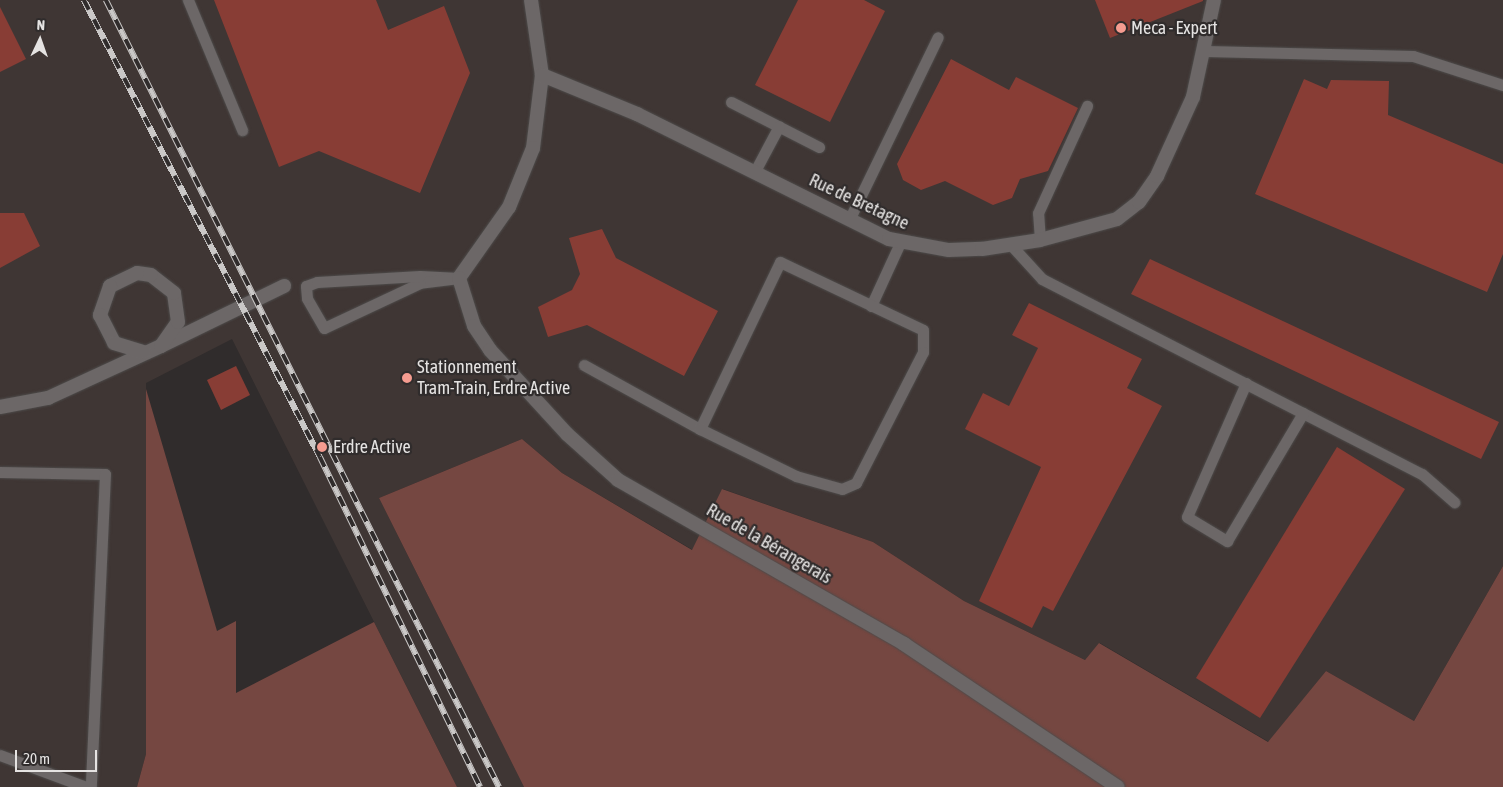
<!DOCTYPE html>
<html>
<head>
<meta charset="utf-8">
<style>
  body { margin:0 }
  #map { position:relative; width:1503px; height:787px; overflow:hidden; background:#302c2c; font-family:"Asap Condensed",sans-serif }
  div>[style] { position:absolute }
  .built>* { inset:0; background:#3f3634 }
  .green>* { inset:0; background:#754741 }
  .building>* { inset:0; background:#883d35 }
  .roads { filter:drop-shadow(0 0 1px #4d4b4a) drop-shadow(0 0 1px #4d4b4a) }
  .service>* { height:11px; margin:-5.5px; padding:0 5.5px; transform-origin:5.5px; border-radius:5.5px; background:#6c6767 }
  .pedestrian>* { height:14px; margin:-7px; padding:0 7px; transform-origin:7px; border-radius:7px; background:#6c6767 }
  .minor>* { height:14px; margin:-7px; padding:0 7px; transform-origin:7px; border-radius:7px; background:#6c6767 }
  .rail>* { height:5.5px; margin-top:-2.75px; transform-origin:0; background:repeating-linear-gradient(90deg,#302c2c 0 11px,#cac8c7 0 22px); box-sizing:border-box; border-block:1px solid #cac8c7 }
  .dots>* { width:14px; height:14px; translate:-50% -50%; box-sizing:border-box; border:2px solid #302c2c; border-radius:50% }
  span { translate:-50% -50%; white-space:nowrap; text-align:center; line-height:1.15; -webkit-text-stroke:4.5px #302c2c; paint-order:stroke }
  .poi-label { font-size:18px; color:#e5e3e2 }
  .left { translate:0 -50%; text-align:left }
  .street-label { font-size:18px; color:#e5e3e2 }
  .north { position:absolute; left:15px; top:15px; width:50px; height:50px; -webkit-text-stroke:4px #302c2c; paint-order:stroke; rotate:3deg; font-size:14px; font-weight:700; line-height:20px; text-align:center; color:#e5e3e2 }
  .north::after { content:''; display:block; margin:auto; width:18px; height:22px; background:#e5e3e2; clip-path:polygon(50% 0,100% 100%,50% 72%,0 100%) }
  .scale { position:absolute; left:15px; top:750px; width:82px; height:22px; box-sizing:border-box; border:2px solid #e5e3e2; border-top:0; padding-left:6px; font-size:15px; line-height:18px; white-space:nowrap; color:#e5e3e2; -webkit-text-stroke:4px #302c2c; paint-order:stroke }
</style>
</head>
<body>
<div id="map">
  <div class="built">
    <i style="clip-path:polygon(0 0,1503px 0,1503px 566px,1414px 721px,1326px 671px,1269px 742px,1100px 643px,1085px 660px,964px 601px,873px 542px,723px 489px,693px 550px,562px 473px,522px 439px,379px 498px,524px 787px,457px 787px,232px 339px,146px 383px,146px 754px,137px 787px,0 787px)"></i>
  </div>
  <div class="green">
    <i style="clip-path:polygon(146px 389px,217px 631px,236px 621px,236px 693px,374px 622px,457px 787px,137px 787px,146px 754px)"></i>
    <i style="clip-path:polygon(522px 439px,562px 473px,692px 550px,722px 489px,873px 542px,964px 601px,1085px 660px,1099px 643px,1268px 742px,1326px 671px,1414px 721px,1503px 566px,1503px 787px,524px 787px,379px 498px)"></i>
  </div>
  <div class="building">
    <i style="clip-path:polygon(214px 0,376px 0,388px 30px,444px 6px,470px 73px,420px 193px,319px 151px,279px 167px)"></i>
    <i style="clip-path:polygon(798px 0,864px 0,885px 11px,830px 122px,755px 85px)"></i>
    <i style="clip-path:polygon(1095px 0,1203px 0,1203px 1px,1110px 38px)"></i>
    <i style="clip-path:polygon(0 7px,26px 59px,0 72px)"></i>
    <i style="clip-path:polygon(951px 59px,1009px 90px,1016px 77px,1078px 108px,1048px 171px,1020px 179px,1012px 198px,993px 205px,945px 181px,921px 190px,903px 180px,897px 164px)"></i>
    <i style="clip-path:polygon(1304px 79px,1327px 89px,1331px 80px,1389px 81px,1388px 115px,1503px 164px,1503px 254px,1487px 292px,1255px 194px)"></i>
    <i style="clip-path:polygon(0 213px,24px 213px,40px 246px,0 268px)"></i>
    <i style="clip-path:polygon(602px 229px,616px 258px,718px 311px,684px 376px,587px 325px,548px 337px,538px 307px,572px 290px,580px 274px,569px 238px)"></i>
    <i style="clip-path:polygon(1150px 259px,1499px 422px,1481px 459px,1131px 294px)"></i>
    <i style="clip-path:polygon(1029px 303px,1142px 359px,1127px 388px,1162px 406px,1053px 611px,1043px 606px,1032px 628px,979px 601px,1041px 467px,965px 429px,983px 393px,1009px 406px,1038px 348px,1012px 335px)"></i>
    <i style="clip-path:polygon(236px 366px,250px 395px,221px 410px,207px 380px)"></i>
    <i style="clip-path:polygon(1337px 447px,1405px 489px,1260px 718px,1196px 678px)"></i>
  </div>
  <div class="roads">
    <div class="service">
      <i style="left:188px;top:0;width:141px;rotate:67.4deg"></i>
      <i style="left:1206px;top:51px;width:207px;rotate:1.4deg"></i>
      <i style="left:1413px;top:56px;width:95px;rotate:17.9deg"></i>
      <i style="left:731px;top:102px;width:99px;rotate:27.1deg"></i>
      <i style="left:754px;top:173px;width:53px;rotate:-62deg"></i>
      <i style="left:849px;top:220px;width:203px;rotate:-64.1deg"></i>
      <i style="left:1040px;top:240px;width:27px;rotate:-94deg"></i>
      <i style="left:1038px;top:213px;width:118px;rotate:-65.4deg"></i>
      <i style="left:1011px;top:245px;width:46px;rotate:47.6deg"></i>
      <i style="left:1042px;top:279px;width:427px;rotate:27.2deg"></i>
      <i style="left:1422px;top:474px;width:43px;rotate:41.2deg"></i>
      <i style="left:420px;top:276px;width:39px;rotate:3deg"></i>
      <i style="left:459px;top:278px;width:39px;rotate:173deg"></i>
      <i style="left:420px;top:283px;width:106px;rotate:154.9deg"></i>
      <i style="left:324px;top:328px;width:34px;rotate:-120deg"></i>
      <i style="left:307px;top:298px;width:12px;rotate:-95deg"></i>
      <i style="left:306px;top:286px;width:12px;rotate:-20deg"></i>
      <i style="left:317px;top:282px;width:103px;rotate:-3.3deg"></i>
      <i style="left:871px;top:306px;width:69px;rotate:-65.3deg"></i>
      <i style="left:584px;top:365px;width:132px;rotate:28.9deg"></i>
      <i style="left:700px;top:429px;width:185px;rotate:-64.4deg"></i>
      <i style="left:780px;top:262px;width:158px;rotate:25.4deg"></i>
      <i style="left:923px;top:330px;width:22px;rotate:90deg"></i>
      <i style="left:923px;top:352px;width:147px;rotate:117.1deg"></i>
      <i style="left:856px;top:483px;width:15px;rotate:157deg"></i>
      <i style="left:842px;top:489px;width:48px;rotate:-164.2deg"></i>
      <i style="left:796px;top:476px;width:107px;rotate:-153.9deg"></i>
      <i style="left:1246px;top:383px;width:146px;rotate:113.8deg"></i>
      <i style="left:1187px;top:517px;width:47px;rotate:31deg"></i>
      <i style="left:1227px;top:541px;width:149px;rotate:-59.3deg"></i>
      <i style="left:0;top:472px;width:105px;rotate:1.1deg"></i>
      <i style="left:105px;top:474px;width:313px;rotate:92.6deg"></i>
      <i style="left:0;top:755px;width:92px;rotate:20.4deg"></i>
    </div>
    <div class="pedestrian">
      <i style="left:161px;top:346px;width:137px;rotate:-26deg"></i>
    </div>
    <div class="minor">
      <i style="left:531px;top:0;width:76px;rotate:81.7deg"></i>
      <i style="left:542px;top:75px;width:74px;rotate:97deg"></i>
      <i style="left:533px;top:148px;width:64px;rotate:112.1deg"></i>
      <i style="left:509px;top:207px;width:87px;rotate:125.2deg"></i>
      <i style="left:459px;top:278px;width:50px;rotate:72.6deg"></i>
      <i style="left:474px;top:326px;width:29px;rotate:56deg"></i>
      <i style="left:490px;top:350px;width:114px;rotate:47.5deg"></i>
      <i style="left:567px;top:434px;width:69px;rotate:42deg"></i>
      <i style="left:618px;top:480px;width:330px;rotate:29.8deg"></i>
      <i style="left:904px;top:644px;width:257px;rotate:33.8deg"></i>
      <i style="left:542px;top:75px;width:103px;rotate:22.3deg"></i>
      <i style="left:637px;top:114px;width:281px;rotate:26.4deg"></i>
      <i style="left:889px;top:239px;width:61px;rotate:10.4deg"></i>
      <i style="left:949px;top:250px;width:33px;rotate:-2deg"></i>
      <i style="left:982px;top:249px;width:59px;rotate:-8.8deg"></i>
      <i style="left:1040px;top:240px;width:80px;rotate:-15.3deg"></i>
      <i style="left:1117px;top:219px;width:28px;rotate:-38deg"></i>
      <i style="left:1139px;top:202px;width:32px;rotate:-55deg"></i>
      <i style="left:1157px;top:176px;width:87px;rotate:-65.5deg"></i>
      <i style="left:1193px;top:97px;width:99px;rotate:-77.8deg"></i>
      <i style="left:0;top:407px;width:49px;rotate:-10.6deg"></i>
      <i style="left:48px;top:398px;width:124px;rotate:-24.7deg"></i>
      <i style="left:161px;top:346px;width:29px;rotate:-55deg"></i>
      <i style="left:178px;top:322px;width:29px;rotate:-98deg"></i>
      <i style="left:174px;top:293px;width:29px;rotate:-142deg"></i>
      <i style="left:151px;top:275px;width:14px;rotate:-172deg"></i>
      <i style="left:137px;top:273px;width:30px;rotate:154deg"></i>
      <i style="left:110px;top:286px;width:31px;rotate:109deg"></i>
      <i style="left:100px;top:315px;width:31px;rotate:63deg"></i>
      <i style="left:114px;top:343px;width:31px;rotate:17deg"></i>
    </div>
  </div>
  <div class="rail">
    <i style="left:84px;top:0;width:514px;rotate:62.69deg"></i>
    <i style="left:320px;top:457px;width:367px;rotate:64.1deg"></i>
    <i style="left:106px;top:0;width:880px;rotate:63.46deg"></i>
  </div>
  <div class="dots">
    <i style="left:1121px;top:28px;background:#f59c90"></i>
    <i style="left:407px;top:378px;background:#f59c90"></i>
    <i style="left:322px;top:447px;background:#f59c90"></i>
  </div>
  <div class="poi-label">
    <span class="left" style="left:1131px;top:28px">Meca - Expert</span>
    <span class="left" style="left:417px;top:378px">Stationnement<br>Tram-Train, Erdre Active</span>
    <span class="left" style="left:333px;top:447px">Erdre Active</span>
  </div>
  <div class="street-label">
    <span style="left:859px;top:202px;rotate:25deg">Rue de Bretagne</span>
    <span style="left:769px;top:544px;rotate:30deg">Rue de la Bérangerais</span>
  </div>
  <div class="north">N</div>
  <div class="scale">20 m</div>
</div>
</body>
</html>
